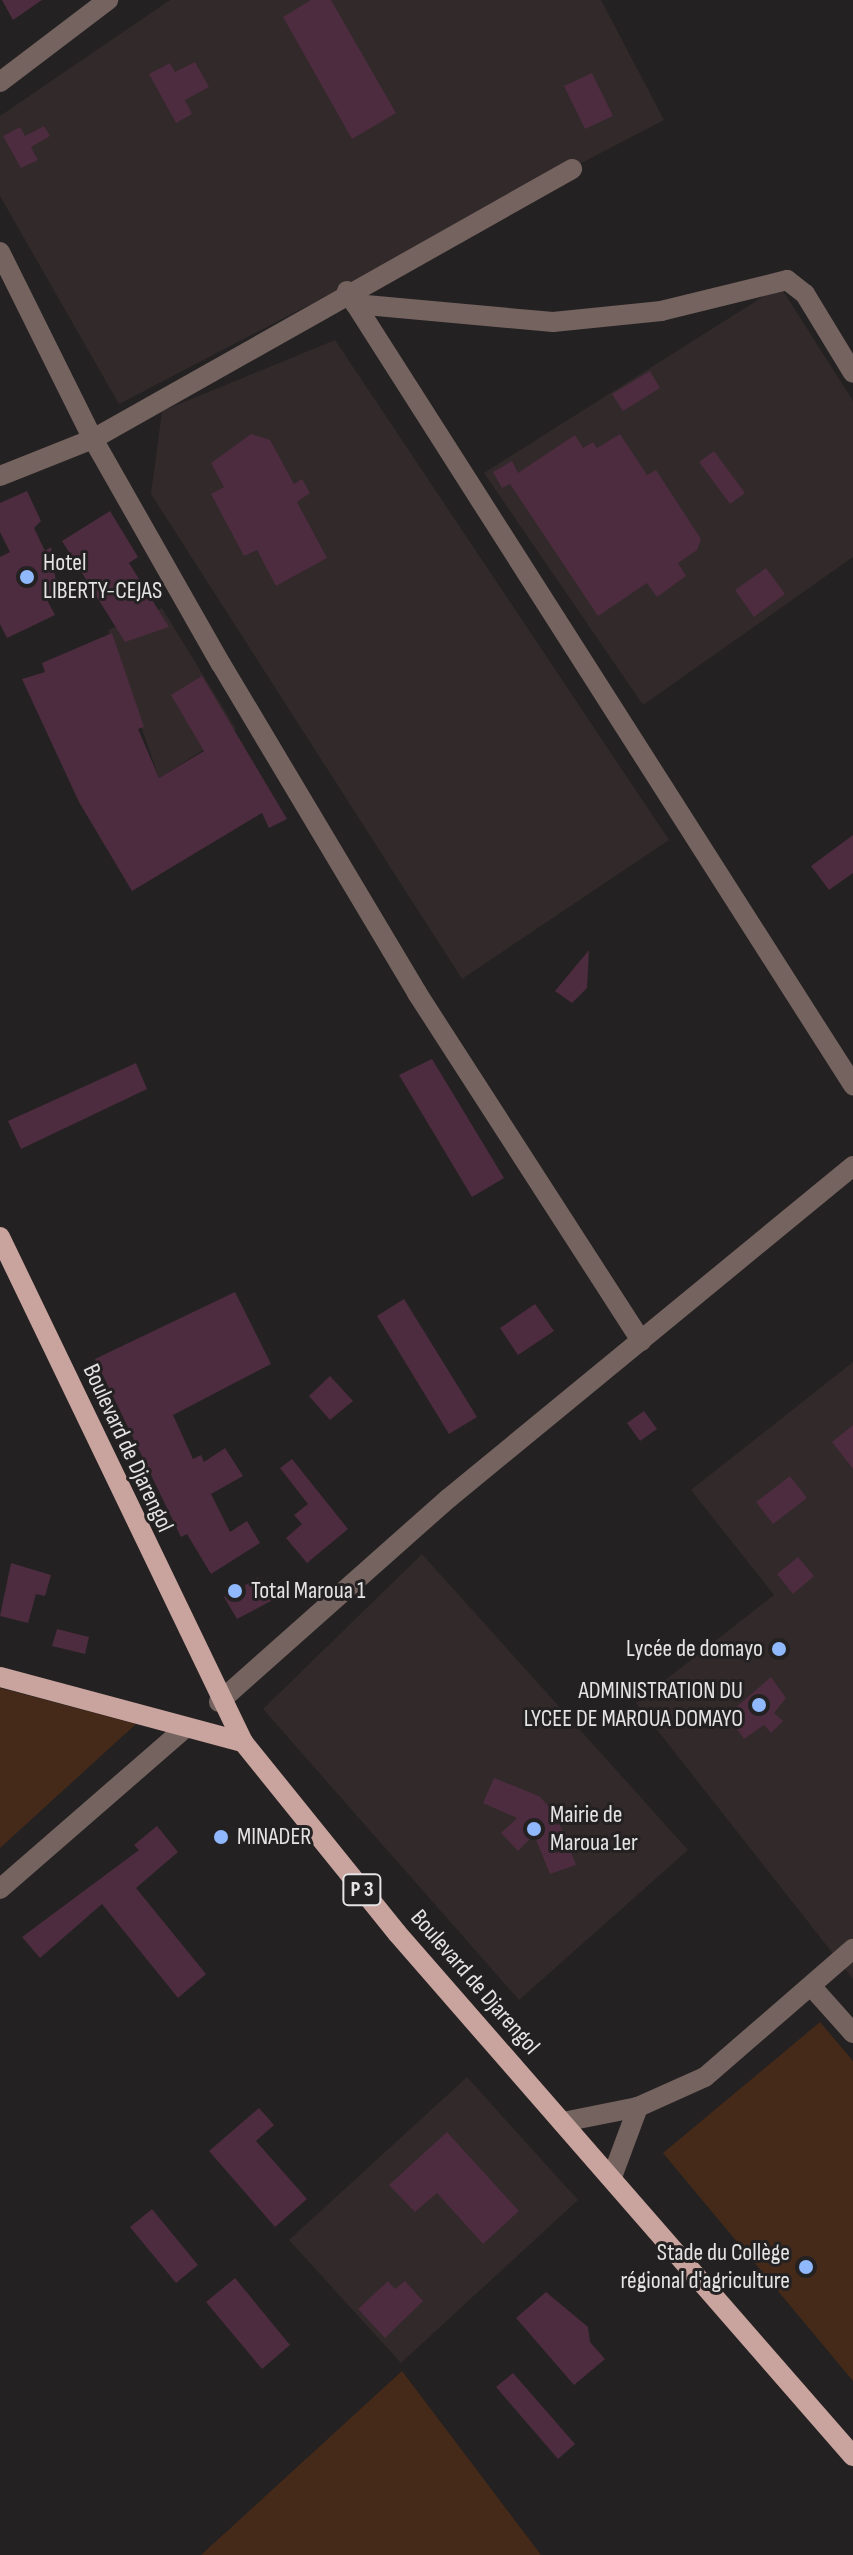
<!DOCTYPE html>
<html>
<head>
<meta charset="utf-8">
<style>
  body { margin:0 }
  #map { position:relative; width:853px; height:2555px; overflow:hidden; background:#242122; font-family:"Sofia Sans Condensed",sans-serif }
  div>[style] { position:absolute }
  .built>* { inset:0; background:#32292a }
  .green>* { inset:0; background:#452a19 }
  .building>* { inset:0; background:#4c2c3e }
  .minor>* { height:20px; margin:-10px; padding:0 10px; transform-origin:10px; border-radius:10px; background:#75635f }
  .major>* { height:20px; margin:-10px; padding:0 10px; transform-origin:10px; border-radius:10px; background:#c9a39d }
  .dots>* { width:22px; height:22px; translate:-50% -50%; box-sizing:border-box; border:4px solid #242122; border-radius:50% }
  span { translate:-50% -50%; white-space:nowrap; text-align:center; line-height:1.15; -webkit-text-stroke:6px #242122; paint-order:stroke }
  .shield-label span { padding:2px 6px; background:#242122; border:2px solid; border-radius:6px; -webkit-text-stroke-width:0 }
  .shield-label { font-size:22px; color:#e5e4e4; font-weight:700 }
  .poi-label { font-size:24px; color:#e5e4e4 }
  .left { translate:0 -50%; text-align:left }
  .right { translate:-100% -50%; text-align:right }
  .street-label { font-size:24px; color:#e5e4e4 }
</style>
</head>
<body>
<div id="map">
  <div class="built">
    <i style="clip-path:polygon(170px 0,601px 0,664px 120px,119px 404px,0 196px,0 116px)"></i>
    <i style="clip-path:polygon(780px 286px,853px 401px,853px 557px,643px 705px,484px 473px)"></i>
    <i style="clip-path:polygon(335px 340px,669px 840px,462px 979px,151px 494px,162px 411px)"></i>
    <i style="clip-path:polygon(162px 608px,236px 729px,159px 778px,108px 630px)"></i>
    <i style="clip-path:polygon(853px 1362px,853px 1979px,636px 1703px,774px 1595px,691px 1490px)"></i>
    <i style="clip-path:polygon(422px 1554px,688px 1850px,519px 2000px,263px 1709px)"></i>
    <i style="clip-path:polygon(467px 2077px,578px 2200px,401px 2363px,289px 2240px)"></i>
  </div>
  <div class="green">
    <i style="clip-path:polygon(0 1688px,136px 1724px,0 1848px)"></i>
    <i style="clip-path:polygon(820px 2022px,853px 2061px,853px 2381px,663px 2153px)"></i>
    <i style="clip-path:polygon(402px 2371px,541px 2555px,201px 2555px)"></i>
  </div>
  <div class="building">
    <i style="clip-path:polygon(2px 0,42px 0,13px 20px)"></i>
    <i style="clip-path:polygon(311px 0,331px 0,396px 113px,352px 139px,283px 17px)"></i>
    <i style="clip-path:polygon(195px 62px,209px 87px,185px 100px,192px 114px,176px 123px,149px 74px,170px 63px,175px 72px)"></i>
    <i style="clip-path:polygon(592px 73px,613px 116px,585px 129px,564px 86px)"></i>
    <i style="clip-path:polygon(44px 126px,50px 136px,31px 147px,38px 160px,21px 168px,3px 136px,20px 127px,25px 136px)"></i>
    <i style="clip-path:polygon(650px 371px,660px 388px,623px 411px,612px 394px)"></i>
    <i style="clip-path:polygon(251px 434px,270px 440px,294px 484px,302px 479px,310px 493px,297px 502px,327px 558px,276px 586px,257px 550px,244px 556px,211px 494px,224px 487px,211px 463px)"></i>
    <i style="clip-path:polygon(620px 434px,647px 475px,656px 470px,701px 539px,697px 550px,678px 563px,686px 576px,657px 597px,647px 583px,598px 616px,510px 484px,502px 488px,493px 472px,512px 461px,518px 473px,575px 435px,583px 448px,593px 442px,597px 448px)"></i>
    <i style="clip-path:polygon(714px 451px,745px 493px,730px 504px,699px 462px)"></i>
    <i style="clip-path:polygon(27px 491px,41px 521px,34px 528px,45px 551px,51px 547px,56px 583px,47px 600px,55px 615px,7px 638px,0 624px,0 557px,10px 552px,0 532px,0 503px)"></i>
    <i style="clip-path:polygon(110px 511px,138px 557px,129px 563px,169px 627px,125px 642px,62px 541px)"></i>
    <i style="clip-path:polygon(766px 568px,785px 594px,754px 617px,735px 590px)"></i>
    <i style="clip-path:polygon(112px 633px,144px 727px,138px 729px,159px 778px,204px 751px,171px 695px,202px 676px,287px 819px,269px 828px,262px 813px,132px 891px,79px 802px,22px 679px,45px 672px,42px 663px)"></i>
    <i style="clip-path:polygon(853px 835px,853px 873px,829px 890px,811px 866px)"></i>
    <i style="clip-path:polygon(589px 950px,587px 988px,572px 1003px,555px 991px)"></i>
    <i style="clip-path:polygon(432px 1059px,504px 1178px,472px 1197px,399px 1075px)"></i>
    <i style="clip-path:polygon(136px 1063px,147px 1089px,21px 1149px,8px 1121px)"></i>
    <i style="clip-path:polygon(235px 1292px,271px 1364px,173px 1415px,193px 1459px,201px 1455px,204px 1462px,225px 1448px,243px 1476px,211px 1494px,230px 1532px,247px 1521px,260px 1543px,211px 1574px,187px 1534px,181px 1537px,95px 1359px)"></i>
    <i style="clip-path:polygon(404px 1299px,477px 1417px,449px 1434px,377px 1316px)"></i>
    <i style="clip-path:polygon(535px 1304px,554px 1331px,518px 1355px,500px 1328px)"></i>
    <i style="clip-path:polygon(330px 1376px,353px 1401px,330px 1420px,309px 1396px)"></i>
    <i style="clip-path:polygon(644px 1411px,657px 1429px,640px 1441px,627px 1423px)"></i>
    <i style="clip-path:polygon(853px 1425px,853px 1469px,832px 1442px)"></i>
    <i style="clip-path:polygon(292px 1459px,348px 1529px,307px 1563px,286px 1538px,302px 1524px,294px 1515px,308px 1504px,280px 1468px)"></i>
    <i style="clip-path:polygon(790px 1476px,807px 1498px,773px 1524px,756px 1502px)"></i>
    <i style="clip-path:polygon(798px 1557px,814px 1576px,793px 1594px,777px 1574px)"></i>
    <i style="clip-path:polygon(11px 1563px,51px 1575px,45px 1596px,36px 1594px,28px 1623px,0 1616px)"></i>
    <i style="clip-path:polygon(258px 1578px,271px 1601px,237px 1619px,224px 1597px)"></i>
    <i style="clip-path:polygon(57px 1629px,89px 1637px,85px 1654px,52px 1646px)"></i>
    <i style="clip-path:polygon(771px 1677px,786px 1698px,774px 1713px,783px 1721px,771px 1733px,764px 1725px,744px 1739px,727px 1715px)"></i>
    <i style="clip-path:polygon(494px 1778px,539px 1796px,555px 1813px,576px 1865px,550px 1874px,534px 1835px,518px 1851px,501px 1833px,517px 1818px,483px 1803px)"></i>
    <i style="clip-path:polygon(157px 1826px,178px 1852px,136px 1888px,206px 1974px,178px 1998px,102px 1904px,40px 1958px,22px 1937px,139px 1850px,134px 1845px)"></i>
    <i style="clip-path:polygon(259px 2108px,274px 2125px,256px 2141px,307px 2199px,275px 2227px,209px 2151px)"></i>
    <i style="clip-path:polygon(447px 2132px,519px 2211px,483px 2244px,437px 2193px,415px 2212px,389px 2185px)"></i>
    <i style="clip-path:polygon(152px 2209px,198px 2265px,176px 2283px,130px 2227px)"></i>
    <i style="clip-path:polygon(235px 2278px,290px 2345px,262px 2369px,206px 2302px)"></i>
    <i style="clip-path:polygon(388px 2281px,395px 2289px,405px 2281px,423px 2301px,385px 2338px,358px 2309px)"></i>
    <i style="clip-path:polygon(546px 2292px,588px 2327px,590px 2342px,605px 2359px,574px 2385px,516px 2318px)"></i>
    <i style="clip-path:polygon(513px 2373px,575px 2444px,558px 2459px,496px 2387px)"></i>
  </div>
  <div class="minor">
    <i style="left:0;top:82px;width:136px;rotate:-37.2deg"></i>
    <i style="left:0;top:252px;width:209px;rotate:63.6deg"></i>
    <i style="left:93px;top:439px;width:259px;rotate:60.4deg"></i>
    <i style="left:221px;top:664px;width:383px;rotate:59.2deg"></i>
    <i style="left:417px;top:993px;width:414px;rotate:57.2deg"></i>
    <i style="left:347px;top:291px;width:942px;rotate:57.49deg"></i>
    <i style="left:355px;top:304px;width:199px;rotate:5.2deg"></i>
    <i style="left:553px;top:322px;width:109px;rotate:-5.8deg"></i>
    <i style="left:661px;top:311px;width:130px;rotate:-13.8deg"></i>
    <i style="left:787px;top:280px;width:23px;rotate:38deg"></i>
    <i style="left:805px;top:294px;width:92px;rotate:58.7deg"></i>
    <i style="left:0;top:476px;width:100px;rotate:-21.7deg"></i>
    <i style="left:93px;top:439px;width:550px;rotate:-29.41deg"></i>
    <i style="left:219px;top:1702px;width:307px;rotate:-41.6deg"></i>
    <i style="left:449px;top:1498px;width:523px;rotate:-39.41deg"></i>
    <i style="left:0;top:1889px;width:242px;rotate:-41deg"></i>
    <i style="left:811px;top:1986px;width:63px;rotate:48.2deg"></i>
    <i style="left:563px;top:2122px;width:76px;rotate:-11.3deg"></i>
    <i style="left:638px;top:2107px;width:73px;rotate:-24.1deg"></i>
    <i style="left:705px;top:2077px;width:196px;rotate:-40.9deg"></i>
    <i style="left:612px;top:2177px;width:75px;rotate:-69.6deg"></i>
  </div>
  <div class="major">
    <i style="left:0;top:1237px;width:560px;rotate:64.3deg"></i>
    <i style="left:243px;top:1742px;width:245px;rotate:51.1deg"></i>
    <i style="left:397px;top:1933px;width:694px;rotate:48.92deg"></i>
    <i style="left:0;top:1677px;width:252px;rotate:15deg"></i>
  </div>
  <div class="dots">
    <i style="left:27px;top:577px;background:#90b8fd"></i>
    <i style="left:235px;top:1591px;background:#90b8fd"></i>
    <i style="left:779px;top:1649px;background:#90b8fd"></i>
    <i style="left:759px;top:1705px;background:#90b8fd"></i>
    <i style="left:534px;top:1829px;background:#90b8fd"></i>
    <i style="left:221px;top:1837px;background:#90b8fd"></i>
    <i style="left:806px;top:2267px;background:#90b8fd"></i>
  </div>
  <div class="shield-label">
    <span style="left:362px;top:1890px">P 3</span>
  </div>
  <div class="poi-label">
    <span class="left" style="left:43px;top:577px">Hotel<br>LIBERTY-CEJAS</span>
    <span class="left" style="left:251px;top:1591px">Total Maroua 1</span>
    <span class="right" style="left:763px;top:1649px">Lycée de domayo</span>
    <span class="right" style="left:743px;top:1705px">ADMINISTRATION DU<br>LYCEE DE MAROUA DOMAYO</span>
    <span class="left" style="left:550px;top:1829px">Mairie de<br>Maroua 1er</span>
    <span class="left" style="left:237px;top:1837px">MINADER</span>
    <span class="right" style="left:790px;top:2267px">Stade du Collège<br>régional d'agriculture</span>
  </div>
  <div class="street-label">
    <span style="left:128px;top:1448px;rotate:65deg">Boulevard de Djarengol</span>
    <span style="left:475px;top:1982px;rotate:49deg">Boulevard de Djarengol</span>
  </div>
</div>
</body>
</html>
